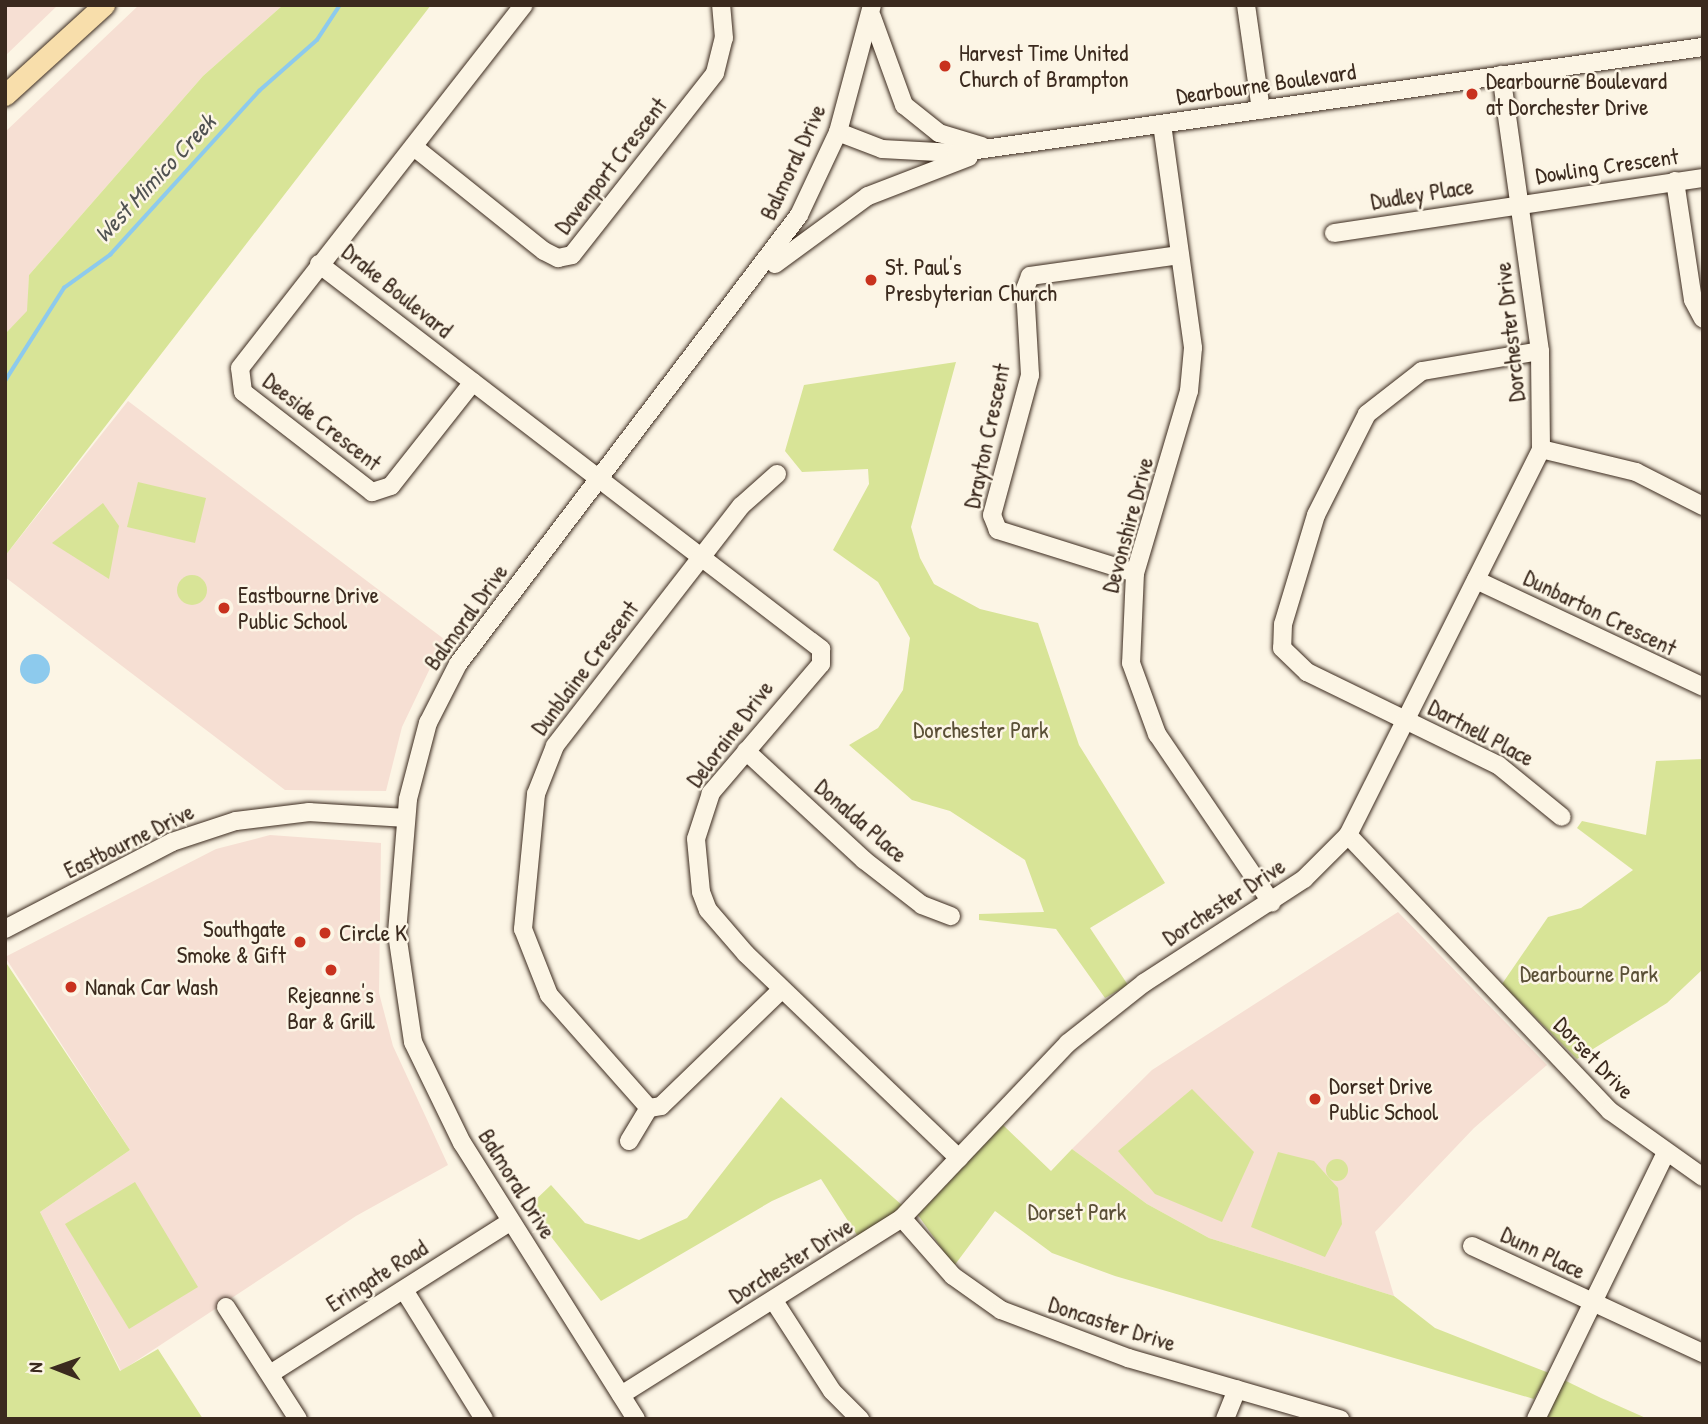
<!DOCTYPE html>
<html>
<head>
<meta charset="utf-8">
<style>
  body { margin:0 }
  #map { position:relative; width:1708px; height:1424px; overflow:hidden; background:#fcf5e5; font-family:"Patrick Hand",sans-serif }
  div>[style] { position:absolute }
  .built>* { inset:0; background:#f6dfd3 }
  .green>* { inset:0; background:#d8e497 }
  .round { border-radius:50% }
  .water>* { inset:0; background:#8dcaed }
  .stream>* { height:3.5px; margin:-1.75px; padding:0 1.75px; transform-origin:1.75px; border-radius:1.75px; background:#8dcaed }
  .roads { filter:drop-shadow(0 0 2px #3b2a1e) drop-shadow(0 0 2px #3b2a1e) }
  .minor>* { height:18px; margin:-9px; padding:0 9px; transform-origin:9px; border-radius:9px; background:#fcf5e5 }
  .major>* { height:21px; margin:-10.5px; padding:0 10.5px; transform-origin:10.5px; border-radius:10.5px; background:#f8deab }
  .dots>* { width:19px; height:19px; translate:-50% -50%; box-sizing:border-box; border:4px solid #fcf5e5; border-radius:50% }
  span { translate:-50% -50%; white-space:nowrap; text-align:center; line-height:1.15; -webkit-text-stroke:5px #fcf5e5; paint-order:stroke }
  .poi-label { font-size:23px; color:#3b2a1e }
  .left { translate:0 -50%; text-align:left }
  .right { translate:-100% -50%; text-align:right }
  .street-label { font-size:23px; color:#3b2a1e }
  .park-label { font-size:23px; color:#5a4f36 }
  .water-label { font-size:24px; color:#505252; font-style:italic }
  .frame { position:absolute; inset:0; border:7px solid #3b2a1e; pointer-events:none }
  .north { position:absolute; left:21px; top:1333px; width:70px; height:70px; -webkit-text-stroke:5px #fcf5e5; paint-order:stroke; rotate:271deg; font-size:19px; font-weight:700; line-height:28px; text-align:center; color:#3b2a1e }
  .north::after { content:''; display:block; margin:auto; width:24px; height:32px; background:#3b2a1e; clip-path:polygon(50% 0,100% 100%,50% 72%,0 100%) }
</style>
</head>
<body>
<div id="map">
  <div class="built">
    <i style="clip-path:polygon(5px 5px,58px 5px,5px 56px)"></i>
    <i style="clip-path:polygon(139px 5px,283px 5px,203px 76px,29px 275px,28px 311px,5px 334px,5px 132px)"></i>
    <i style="clip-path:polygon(128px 401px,444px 639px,402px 727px,386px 791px,285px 790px,5px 577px,5px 556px)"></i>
    <i style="clip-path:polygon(270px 835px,381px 843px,379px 993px,393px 1046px,448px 1165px,356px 1216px,121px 1371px,40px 1212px,130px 1150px,5px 957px,216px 849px)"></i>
    <i style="clip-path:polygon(1398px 912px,1547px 1065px,1474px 1128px,1375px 1232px,1394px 1296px,1209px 1238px,1147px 1204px,1072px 1149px,1152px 1070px)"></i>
  </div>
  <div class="green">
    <i style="clip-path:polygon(283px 5px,431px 5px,5px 556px,5px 334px,27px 311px,29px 275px,203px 76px)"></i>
    <i style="clip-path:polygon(956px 362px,911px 527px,920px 558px,934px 584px,980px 609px,1038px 623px,1079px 745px,1165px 883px,1090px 928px,1128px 985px,1105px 998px,1056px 929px,979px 920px,979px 914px,1044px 912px,1025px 860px,950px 811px,912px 800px,849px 745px,878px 728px,903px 690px,910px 638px,878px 582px,833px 550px,869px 484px,868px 469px,802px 472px,785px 451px,804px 385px)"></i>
    <i style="clip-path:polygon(138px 482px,206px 498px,195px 543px,127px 527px)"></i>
    <i style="clip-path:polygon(103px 503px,119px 526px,109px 579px,52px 543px)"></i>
    <i class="round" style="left:177px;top:575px;width:30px;height:30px"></i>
    <i style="clip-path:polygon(1703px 759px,1703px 969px,1667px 1003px,1577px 1059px,1502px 984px,1548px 917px,1581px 908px,1633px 870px,1577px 828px,1582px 821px,1646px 835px,1656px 761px)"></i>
    <i style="clip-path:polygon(5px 961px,130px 1150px,40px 1212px,120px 1371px,158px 1349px,203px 1419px,5px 1419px)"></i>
    <i style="clip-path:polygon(1192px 1089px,1254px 1152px,1222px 1222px,1155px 1194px,1118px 1151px)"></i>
    <i style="clip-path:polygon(781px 1097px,904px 1207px,859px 1238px,821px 1179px,772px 1201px,601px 1301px,528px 1207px,551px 1185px,585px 1223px,639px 1240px,687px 1218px)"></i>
    <i style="clip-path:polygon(1003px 1125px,1051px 1171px,1072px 1149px,1147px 1204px,1209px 1238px,1394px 1296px,1435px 1328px,1549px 1373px,1534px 1399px,1115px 1276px,1052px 1253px,995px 1211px,954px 1266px,918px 1215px)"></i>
    <i style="clip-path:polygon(1278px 1152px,1314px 1161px,1338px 1188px,1342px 1224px,1325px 1257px,1251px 1227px)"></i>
    <i class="round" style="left:1326px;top:1159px;width:22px;height:22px"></i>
    <i style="clip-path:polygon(135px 1182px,198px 1287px,129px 1329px,65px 1224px)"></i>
    <i style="clip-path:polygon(1564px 1380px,1601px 1398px,1648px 1419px,1547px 1419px)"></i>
  </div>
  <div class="water">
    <i class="round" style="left:20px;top:654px;width:30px;height:30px"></i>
  </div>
  <div class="stream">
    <i style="left:5px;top:381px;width:110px;rotate:-57.6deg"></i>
    <i style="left:64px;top:288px;width:57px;rotate:-35.7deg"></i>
    <i style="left:110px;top:255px;width:222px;rotate:-47.7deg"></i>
    <i style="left:259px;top:91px;width:77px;rotate:-41.3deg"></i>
    <i style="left:317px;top:40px;width:42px;rotate:-56.7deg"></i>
  </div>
  <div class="roads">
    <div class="minor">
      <i style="left:1246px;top:5px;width:106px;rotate:81.9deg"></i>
      <i style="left:872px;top:17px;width:94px;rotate:70deg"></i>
      <i style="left:904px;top:105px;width:45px;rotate:38.7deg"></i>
      <i style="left:939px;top:133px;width:45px;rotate:16.8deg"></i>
      <i style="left:1162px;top:124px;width:226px;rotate:82.1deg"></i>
      <i style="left:1193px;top:348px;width:43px;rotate:95.3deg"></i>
      <i style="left:1189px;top:391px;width:190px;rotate:106.5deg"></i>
      <i style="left:1135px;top:573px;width:90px;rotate:92.5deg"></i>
      <i style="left:1131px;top:663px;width:76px;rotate:69.9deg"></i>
      <i style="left:1157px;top:734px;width:204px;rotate:55.8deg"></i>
      <i style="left:838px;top:132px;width:47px;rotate:21.1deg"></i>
      <i style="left:882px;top:149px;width:74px;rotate:3.1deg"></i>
      <i style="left:956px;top:153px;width:754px;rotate:-8.08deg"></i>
      <i style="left:414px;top:147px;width:166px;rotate:38.7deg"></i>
      <i style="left:544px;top:251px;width:16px;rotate:27deg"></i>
      <i style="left:558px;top:258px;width:14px;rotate:-12deg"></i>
      <i style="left:572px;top:255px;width:231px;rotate:-51.8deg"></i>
      <i style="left:715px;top:73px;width:36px;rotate:-76deg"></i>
      <i style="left:724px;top:38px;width:33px;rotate:-95deg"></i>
      <i style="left:1675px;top:181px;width:120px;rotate:81.4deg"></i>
      <i style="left:1693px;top:300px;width:21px;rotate:62deg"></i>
      <i style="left:1334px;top:233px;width:373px;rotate:-8.5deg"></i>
      <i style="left:319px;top:264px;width:633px;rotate:37.49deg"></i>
      <i style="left:821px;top:649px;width:15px;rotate:90deg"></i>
      <i style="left:821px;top:664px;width:170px;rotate:130.5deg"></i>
      <i style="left:711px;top:793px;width:48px;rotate:108.1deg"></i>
      <i style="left:696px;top:839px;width:53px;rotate:84.6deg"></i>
      <i style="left:701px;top:892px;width:19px;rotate:69deg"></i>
      <i style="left:708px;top:910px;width:58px;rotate:49.2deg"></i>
      <i style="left:746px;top:954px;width:295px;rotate:43.8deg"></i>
      <i style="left:775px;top:264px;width:115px;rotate:-36.2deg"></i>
      <i style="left:868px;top:196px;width:108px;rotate:-21.1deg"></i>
      <i style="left:1540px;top:351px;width:120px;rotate:170.4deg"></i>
      <i style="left:1422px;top:371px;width:70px;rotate:142deg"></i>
      <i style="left:1367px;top:414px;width:113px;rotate:116.8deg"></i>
      <i style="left:1316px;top:515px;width:114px;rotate:106.8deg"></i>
      <i style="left:1283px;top:624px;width:24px;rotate:92deg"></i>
      <i style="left:1282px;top:648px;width:35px;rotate:44deg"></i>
      <i style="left:1307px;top:672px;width:212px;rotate:26deg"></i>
      <i style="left:1498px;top:765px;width:82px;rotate:39.1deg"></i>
      <i style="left:473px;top:382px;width:132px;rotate:128.3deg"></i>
      <i style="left:391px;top:486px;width:20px;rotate:162deg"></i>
      <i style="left:372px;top:492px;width:163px;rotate:-142.2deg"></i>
      <i style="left:243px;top:392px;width:24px;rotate:-97deg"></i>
      <i style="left:240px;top:368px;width:461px;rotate:-52deg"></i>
      <i style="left:1541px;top:449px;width:98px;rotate:13.6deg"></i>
      <i style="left:1636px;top:472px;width:75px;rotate:26.9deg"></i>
      <i style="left:777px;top:474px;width:48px;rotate:138.4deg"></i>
      <i style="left:741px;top:506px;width:304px;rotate:127.8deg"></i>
      <i style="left:555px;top:746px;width:52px;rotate:111.6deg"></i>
      <i style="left:536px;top:794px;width:136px;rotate:95.5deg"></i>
      <i style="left:523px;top:929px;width:71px;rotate:68.5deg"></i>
      <i style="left:549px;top:995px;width:151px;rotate:48.5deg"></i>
      <i style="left:649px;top:1108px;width:12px;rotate:-9deg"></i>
      <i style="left:661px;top:1106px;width:167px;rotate:-44deg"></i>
      <i style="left:1135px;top:573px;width:144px;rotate:-162.6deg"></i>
      <i style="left:998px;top:530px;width:16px;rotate:-112deg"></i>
      <i style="left:992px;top:515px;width:145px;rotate:-74.8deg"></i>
      <i style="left:1030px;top:375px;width:86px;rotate:-93.3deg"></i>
      <i style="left:1025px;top:289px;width:14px;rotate:-69deg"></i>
      <i style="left:1030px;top:276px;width:151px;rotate:-8deg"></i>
      <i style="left:1476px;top:580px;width:251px;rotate:25.2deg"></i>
      <i style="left:746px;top:751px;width:161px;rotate:42.7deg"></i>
      <i style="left:864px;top:860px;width:73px;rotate:37.8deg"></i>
      <i style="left:922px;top:905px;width:31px;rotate:21deg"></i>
      <i style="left:1348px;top:835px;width:381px;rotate:46.5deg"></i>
      <i style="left:1610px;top:1111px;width:114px;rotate:35.4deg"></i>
      <i style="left:5px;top:929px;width:188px;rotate:-27.5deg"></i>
      <i style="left:172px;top:842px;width:67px;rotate:-18.2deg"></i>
      <i style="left:236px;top:821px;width:74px;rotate:-7deg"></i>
      <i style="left:309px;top:812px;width:97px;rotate:3.5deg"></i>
      <i style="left:629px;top:1141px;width:39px;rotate:-59deg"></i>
      <i style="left:902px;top:1218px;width:77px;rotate:48.7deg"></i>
      <i style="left:953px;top:1276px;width:59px;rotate:35.3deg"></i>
      <i style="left:1001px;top:1310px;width:136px;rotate:20.7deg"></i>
      <i style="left:1128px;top:1358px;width:221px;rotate:16.1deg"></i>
      <i style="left:1472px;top:1246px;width:255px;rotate:24.9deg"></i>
      <i style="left:404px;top:1290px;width:152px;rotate:58.2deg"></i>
      <i style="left:774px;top:1301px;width:107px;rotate:57.2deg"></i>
      <i style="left:832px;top:1391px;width:40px;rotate:45deg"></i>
      <i style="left:226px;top:1307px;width:133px;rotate:57.3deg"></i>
      <i style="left:270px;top:1374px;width:285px;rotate:-32.4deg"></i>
      <i style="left:621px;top:1395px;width:332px;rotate:-32.2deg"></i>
      <i style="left:902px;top:1218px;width:241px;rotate:-46.5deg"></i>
      <i style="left:1068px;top:1043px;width:97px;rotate:-38.3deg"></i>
      <i style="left:1144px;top:983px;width:191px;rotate:-33deg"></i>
      <i style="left:1304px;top:879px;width:62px;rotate:-45deg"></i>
      <i style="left:1348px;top:835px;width:432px;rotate:-63.4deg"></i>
      <i style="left:1541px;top:449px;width:98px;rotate:-90.6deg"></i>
      <i style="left:1540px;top:351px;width:279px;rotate:-98deg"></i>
      <i style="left:636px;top:1419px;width:326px;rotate:-122.2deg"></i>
      <i style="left:462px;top:1143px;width:112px;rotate:-115.9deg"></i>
      <i style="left:413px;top:1042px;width:110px;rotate:-98.4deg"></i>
      <i style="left:397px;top:933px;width:134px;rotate:-85.3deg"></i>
      <i style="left:408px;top:799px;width:79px;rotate:-75.3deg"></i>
      <i style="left:428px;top:723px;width:66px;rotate:-63deg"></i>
      <i style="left:458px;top:664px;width:564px;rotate:-52.78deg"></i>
      <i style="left:799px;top:215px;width:92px;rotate:-64.8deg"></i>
      <i style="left:838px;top:132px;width:131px;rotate:-75deg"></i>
      <i style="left:1225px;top:1419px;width:32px;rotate:-68deg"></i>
      <i style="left:1536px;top:1419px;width:295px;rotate:-64deg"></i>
    </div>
    <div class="major">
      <i style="left:5px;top:95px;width:134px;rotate:-42.3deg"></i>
    </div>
  </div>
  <div class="dots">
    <i style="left:945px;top:66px;background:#c8321e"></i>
    <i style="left:1472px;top:94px;background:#c8321e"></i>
    <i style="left:871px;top:280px;background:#c8321e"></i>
    <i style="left:224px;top:608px;background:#c8321e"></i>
    <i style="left:325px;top:933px;background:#c8321e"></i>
    <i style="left:300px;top:942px;background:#c8321e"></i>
    <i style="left:331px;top:970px;background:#c8321e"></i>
    <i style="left:71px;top:987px;background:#c8321e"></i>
    <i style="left:1315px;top:1099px;background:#c8321e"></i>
  </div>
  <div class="poi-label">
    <span class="left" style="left:959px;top:66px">Harvest Time United<br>Church of Brampton</span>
    <span class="left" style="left:1486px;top:94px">Dearbourne Boulevard<br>at Dorchester Drive</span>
    <span class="left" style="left:885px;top:280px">St. Paul's<br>Presbyterian Church</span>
    <span class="left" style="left:238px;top:608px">Eastbourne Drive<br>Public School</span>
    <span class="right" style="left:286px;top:942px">Southgate<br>Smoke &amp; Gift</span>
    <span class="left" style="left:339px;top:933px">Circle K</span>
    <span class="left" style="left:85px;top:987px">Nanak Car Wash</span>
    <span style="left:331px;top:1008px">Rejeanne's<br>Bar &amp; Grill</span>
    <span class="left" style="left:1329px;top:1099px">Dorset Drive<br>Public School</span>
  </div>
  <div class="street-label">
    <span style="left:1266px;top:84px;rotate:-8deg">Dearbourne Boulevard</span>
    <span style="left:793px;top:162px;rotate:-65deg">Balmoral Drive</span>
    <span style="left:611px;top:166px;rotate:-52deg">Davenport Crescent</span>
    <span style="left:1607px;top:166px;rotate:-8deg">Dowling Crescent</span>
    <span style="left:1422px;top:194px;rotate:-9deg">Dudley Place</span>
    <span style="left:397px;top:291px;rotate:39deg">Drake Boulevard</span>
    <span style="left:1510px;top:332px;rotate:-96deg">Dorchester Drive</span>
    <span style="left:322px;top:422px;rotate:38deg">Deeside Crescent</span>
    <span style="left:987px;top:436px;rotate:-78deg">Drayton Crescent</span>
    <span style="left:1128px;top:525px;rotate:-75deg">Devonshire Drive</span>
    <span style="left:1600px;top:613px;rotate:26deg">Dunbarton Crescent</span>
    <span style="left:466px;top:617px;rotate:-54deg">Balmoral Drive</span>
    <span style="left:585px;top:668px;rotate:-53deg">Dunblaine Crescent</span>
    <span style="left:1481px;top:733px;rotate:28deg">Dartnell Place</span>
    <span style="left:730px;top:734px;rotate:-53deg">Deloraine Drive</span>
    <span style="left:861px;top:821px;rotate:41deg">Donalda Place</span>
    <span style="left:129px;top:841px;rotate:-26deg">Eastbourne Drive</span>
    <span style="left:1224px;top:902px;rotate:-33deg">Dorchester Drive</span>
    <span style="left:1594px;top:1058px;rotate:46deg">Dorset Drive</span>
    <span style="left:517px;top:1184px;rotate:58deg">Balmoral Drive</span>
    <span style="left:1543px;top:1253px;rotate:26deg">Dunn Place</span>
    <span style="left:791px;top:1261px;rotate:-32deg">Dorchester Drive</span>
    <span style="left:377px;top:1276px;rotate:-32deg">Eringate Road</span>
    <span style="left:1112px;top:1324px;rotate:18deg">Doncaster Drive</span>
  </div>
  <div class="park-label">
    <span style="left:981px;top:730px">Dorchester Park</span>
    <span style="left:1589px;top:974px">Dearbourne Park</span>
    <span style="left:1077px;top:1212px">Dorset Park</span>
  </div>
  <div class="water-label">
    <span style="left:155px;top:178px;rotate:-47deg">West Mimico Creek</span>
  </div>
  <div class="frame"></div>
  <div class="north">N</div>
</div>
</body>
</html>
